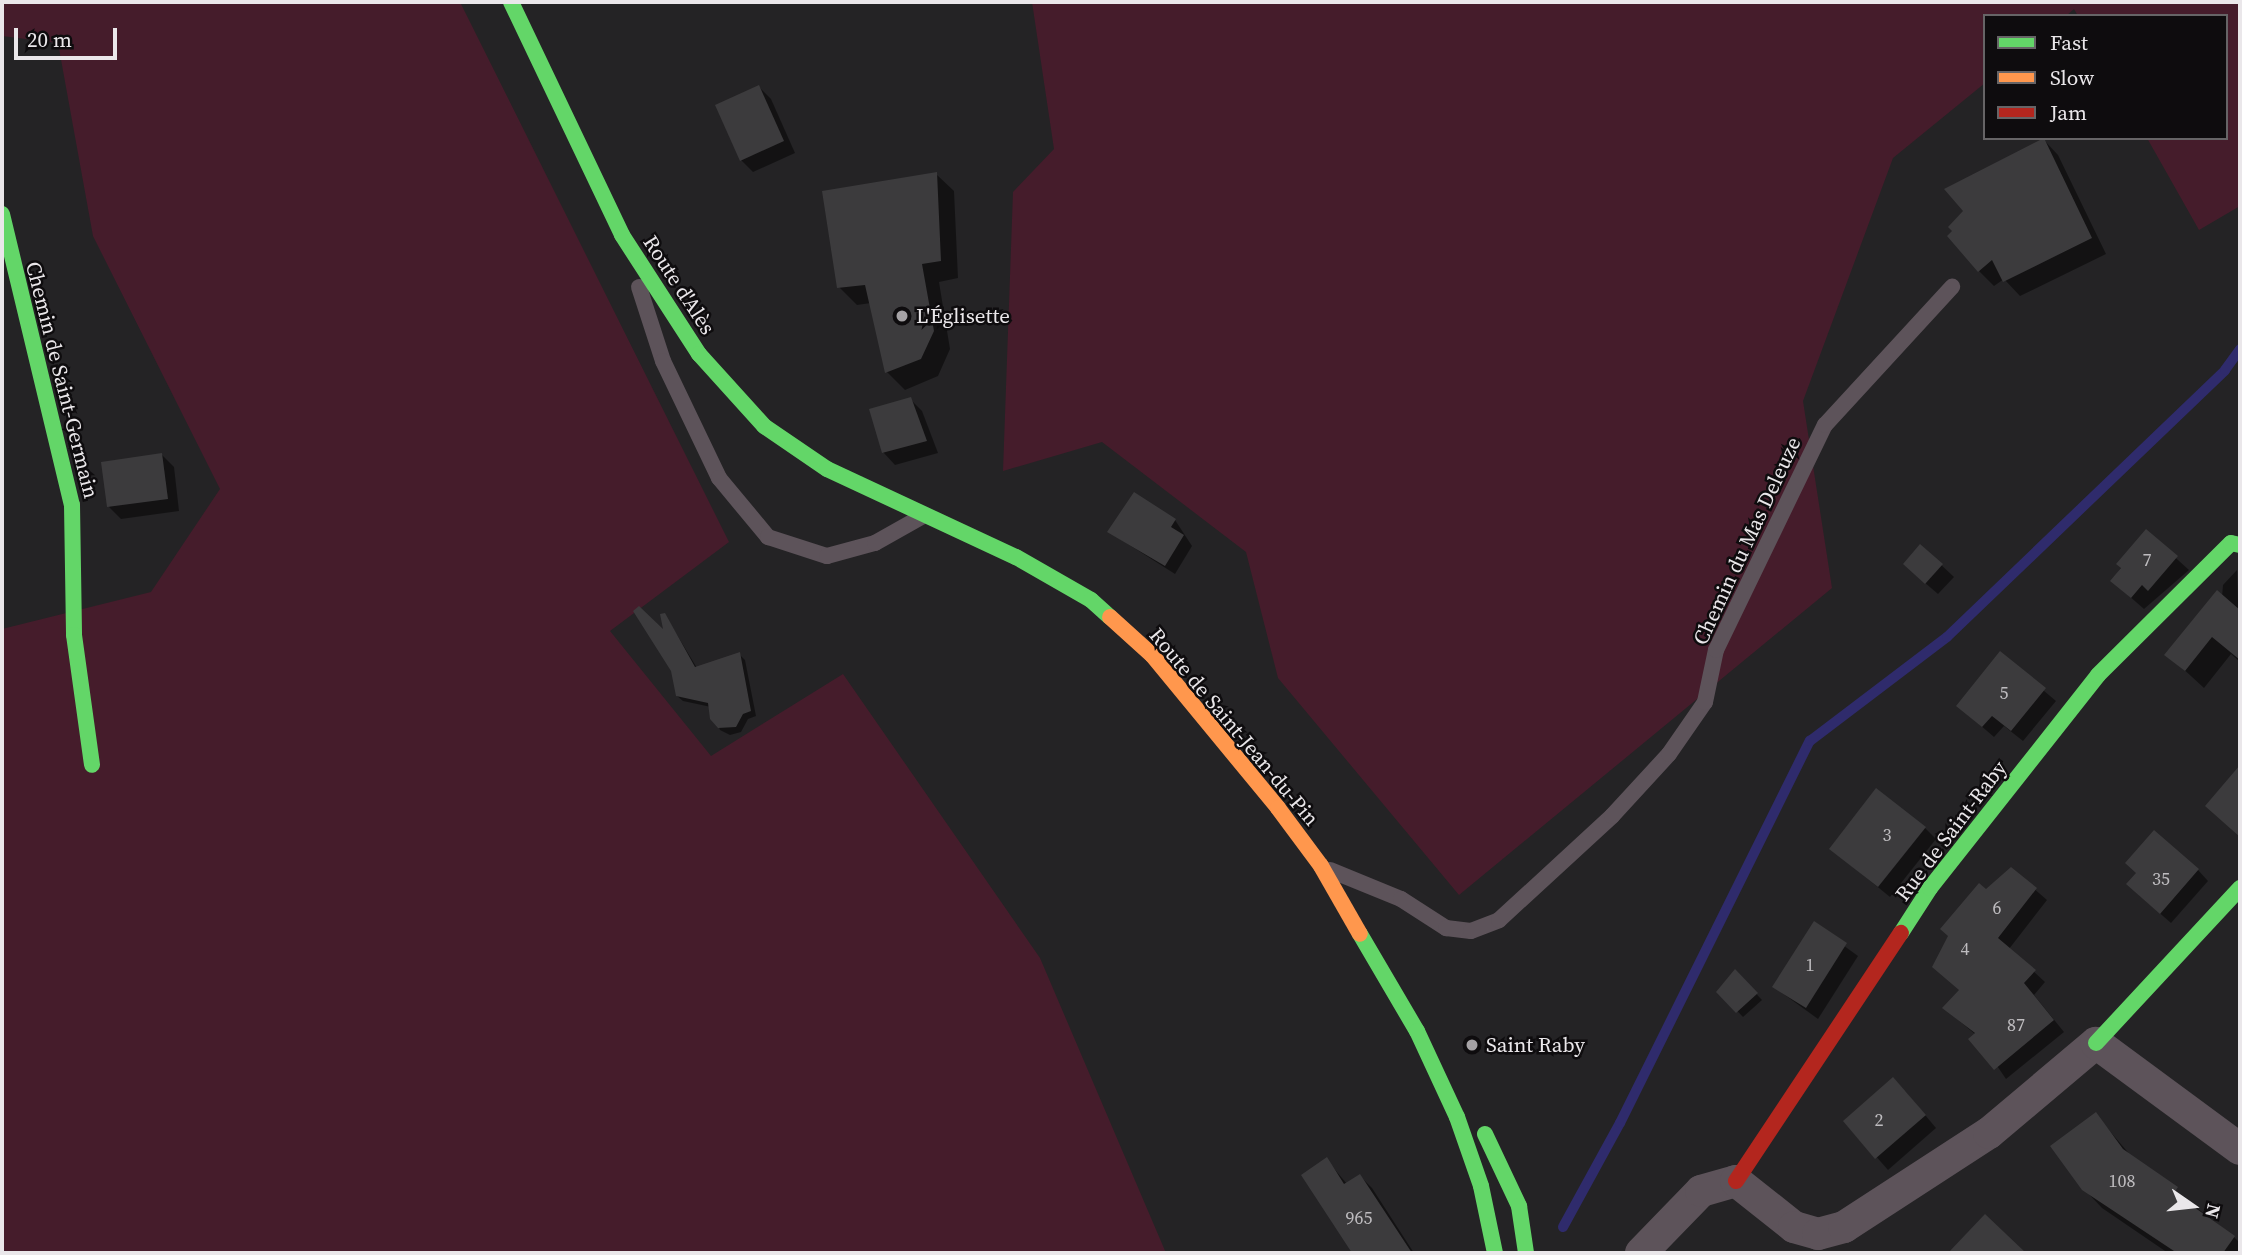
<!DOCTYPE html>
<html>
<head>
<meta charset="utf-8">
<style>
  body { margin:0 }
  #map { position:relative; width:2242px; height:1255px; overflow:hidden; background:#242325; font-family:"Source Serif 4",serif }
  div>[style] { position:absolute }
  .green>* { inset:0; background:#451c2b }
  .shadow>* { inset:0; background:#0007 }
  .stream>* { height:10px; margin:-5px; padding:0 5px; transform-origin:5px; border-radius:5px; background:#2f2b6c }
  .building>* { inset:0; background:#3c3b3d }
  .lane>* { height:16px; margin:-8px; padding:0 8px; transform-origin:8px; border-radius:8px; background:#5d535a }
  .street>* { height:32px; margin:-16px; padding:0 16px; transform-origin:16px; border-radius:16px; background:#5d535a }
  .fast>* { height:16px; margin:-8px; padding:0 8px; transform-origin:8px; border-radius:8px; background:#63d668 }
  .slow>* { height:16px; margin:-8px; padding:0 8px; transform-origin:8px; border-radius:8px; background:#ff974d }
  .jam>* { height:16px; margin:-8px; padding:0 8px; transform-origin:8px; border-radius:8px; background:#b3261e }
  .dots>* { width:19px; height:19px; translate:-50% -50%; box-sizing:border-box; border:4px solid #0e0c0e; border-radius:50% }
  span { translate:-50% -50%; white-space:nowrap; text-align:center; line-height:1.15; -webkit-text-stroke:5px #0e0c0e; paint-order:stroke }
  .number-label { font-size:18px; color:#bebcbf }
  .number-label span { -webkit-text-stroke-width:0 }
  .street-label { font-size:21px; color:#eae7ea }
  .poi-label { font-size:21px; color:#eae7ea }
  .left { translate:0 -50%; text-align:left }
  .frame { position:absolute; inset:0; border:4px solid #eae7ea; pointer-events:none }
  .legend { position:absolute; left:1983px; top:14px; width:245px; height:126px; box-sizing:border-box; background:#0e0c0e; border:2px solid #666466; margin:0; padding:9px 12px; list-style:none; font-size:21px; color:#eae7ea }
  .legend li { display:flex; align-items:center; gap:14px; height:35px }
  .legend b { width:35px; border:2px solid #666466 }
  .north { position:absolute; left:2158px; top:1171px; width:70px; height:70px; -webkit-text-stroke:5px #0e0c0e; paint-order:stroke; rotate:104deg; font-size:19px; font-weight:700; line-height:28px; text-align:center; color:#eae7ea }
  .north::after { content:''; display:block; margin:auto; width:24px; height:32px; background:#eae7ea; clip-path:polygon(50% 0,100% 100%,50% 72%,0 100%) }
  .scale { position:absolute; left:14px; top:28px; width:103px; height:32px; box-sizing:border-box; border:4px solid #eae7ea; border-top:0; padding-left:9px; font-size:21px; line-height:24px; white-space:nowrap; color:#eae7ea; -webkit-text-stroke:5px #0e0c0e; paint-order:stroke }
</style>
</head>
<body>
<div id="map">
  <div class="green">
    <i style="clip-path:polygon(2px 2px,460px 2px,729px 542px,610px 631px,711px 756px,843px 674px,1040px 958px,1166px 1253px,2px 1253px,2px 629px,151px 592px,220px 489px,93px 236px,58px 43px,2px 36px)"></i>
    <i style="clip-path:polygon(1032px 2px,2240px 2px,2240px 206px,2199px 230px,2147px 138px,2226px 138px,2226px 16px,2078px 16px,2074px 9px,2066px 16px,1985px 16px,1985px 83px,1893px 158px,1803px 401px,1832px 588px,1459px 895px,1278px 678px,1246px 552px,1102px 442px,1003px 471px,1013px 192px,1054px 149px)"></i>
  </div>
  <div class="shadow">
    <i style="clip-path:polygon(759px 87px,771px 99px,795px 153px,753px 172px,741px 160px)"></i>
    <i style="clip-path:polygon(2043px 139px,2058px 155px,2106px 254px,2020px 296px,2004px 279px,1994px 286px,1979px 271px)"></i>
    <i style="clip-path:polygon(936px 174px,954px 191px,958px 278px,939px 282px,950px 349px,938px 376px,905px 390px,887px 372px,871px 303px,857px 305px,839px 287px)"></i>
    <i style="clip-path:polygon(910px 399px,922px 411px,938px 453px,895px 465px,883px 452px)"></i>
    <i style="clip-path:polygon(162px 455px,174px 467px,179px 511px,121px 519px,109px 507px)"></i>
    <i style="clip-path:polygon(1175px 520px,1192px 546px,1175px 574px,1109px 532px)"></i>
    <i style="clip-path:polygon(2146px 531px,2189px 570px,2144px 609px,2112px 581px)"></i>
    <i style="clip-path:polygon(1921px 546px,1954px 577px,1938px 594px,1917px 576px)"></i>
    <i style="clip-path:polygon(2237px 570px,2240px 662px,2231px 654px,2204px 688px,2167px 654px,2222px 597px,2223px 585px)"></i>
    <i style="clip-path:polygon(665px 615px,697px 668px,739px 654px,745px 660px,756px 716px,748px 719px,741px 732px,730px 735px,720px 730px,711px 707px,683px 701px,677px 696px)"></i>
    <i style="clip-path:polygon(2000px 654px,2056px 701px,2023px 741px,2004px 726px,1994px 737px,1958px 706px)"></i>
    <i style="clip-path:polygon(1925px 828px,1936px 839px,1890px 897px,1831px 849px)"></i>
    <i style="clip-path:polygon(2011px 869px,2047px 900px,2009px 949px,2045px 982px,2034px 995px,2064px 1032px,2006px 1079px,1976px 1035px,1944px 1008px,1961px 991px,1986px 891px)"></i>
    <i style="clip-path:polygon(2198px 870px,2208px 881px,2171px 923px,2139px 895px,2137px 874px)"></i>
    <i style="clip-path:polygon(1814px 924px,1858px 956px,1818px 1019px,1774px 987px)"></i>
    <i style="clip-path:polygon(1735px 971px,1762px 1000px,1743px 1017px,1719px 992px)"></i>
    <i style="clip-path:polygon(1905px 1091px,1936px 1128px,1888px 1170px,1845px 1121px)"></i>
    <i style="clip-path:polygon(2096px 1115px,2132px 1157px,2234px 1237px,2240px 1243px,2240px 1253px,2168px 1253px,2102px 1208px,2084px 1189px)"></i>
    <i style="clip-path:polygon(1326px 1159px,1347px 1184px,1360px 1176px,1372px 1188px,1414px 1253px,1355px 1253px,1303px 1176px)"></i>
  </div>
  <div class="stream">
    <i style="left:1563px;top:1227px;width:119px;rotate:-61.3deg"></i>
    <i style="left:1620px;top:1123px;width:427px;rotate:-63.6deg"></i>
    <i style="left:1810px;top:741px;width:172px;rotate:-37.2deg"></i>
    <i style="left:1947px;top:637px;width:385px;rotate:-43.8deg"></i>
    <i style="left:2225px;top:370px;width:26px;rotate:-54deg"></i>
  </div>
  <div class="building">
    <i style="clip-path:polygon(759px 85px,784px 141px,740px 161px,715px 105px)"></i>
    <i style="clip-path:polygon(2044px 138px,2092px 238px,2003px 282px,1992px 260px,1978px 272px,1947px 236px,1952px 231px,1948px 227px,1963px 211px,1944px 189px)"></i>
    <i style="clip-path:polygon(937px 172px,941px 261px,922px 264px,934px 331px,921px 359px,885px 373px,865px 285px,837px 288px,822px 191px)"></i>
    <i style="clip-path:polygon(911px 397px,927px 441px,882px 453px,869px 409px)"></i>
    <i style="clip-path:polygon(162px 453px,168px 499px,107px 507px,101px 462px)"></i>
    <i style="clip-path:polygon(1134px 492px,1176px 519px,1171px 527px,1184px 535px,1165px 566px,1107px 532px)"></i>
    <i style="clip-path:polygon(2146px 529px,2178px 556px,2148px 591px,2142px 585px,2131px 598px,2110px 581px,2121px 568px,2116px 564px)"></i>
    <i style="clip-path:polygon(1920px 544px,1943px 564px,1925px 584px,1903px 564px)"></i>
    <i style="clip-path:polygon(2217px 590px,2240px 610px,2240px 660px,2212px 637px,2185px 671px,2164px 655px)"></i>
    <i style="clip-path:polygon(639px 606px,663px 629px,660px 614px,665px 613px,695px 667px,740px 652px,751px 711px,743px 714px,736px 727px,718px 728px,710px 719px,708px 703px,676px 696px,671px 671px,633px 611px)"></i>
    <i style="clip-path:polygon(2000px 651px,2046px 688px,2011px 731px,1992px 716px,1982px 727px,1956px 706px)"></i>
    <i style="clip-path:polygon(2240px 765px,2240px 837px,2205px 806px)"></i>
    <i style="clip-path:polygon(1876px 788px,1926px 827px,1878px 887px,1829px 849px)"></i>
    <i style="clip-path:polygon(2154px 830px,2199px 869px,2160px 914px,2126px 884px,2136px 873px,2125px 863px)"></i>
    <i style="clip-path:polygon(2011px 867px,2037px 888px,1998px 938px,2036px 970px,2024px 983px,2054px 1020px,1994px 1070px,1968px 1039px,1975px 1033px,1942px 1008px,1959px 990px,1932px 967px,1948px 936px,1940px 929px,1979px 883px,1986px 889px)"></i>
    <i style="clip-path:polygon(1814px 921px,1847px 943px,1806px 1008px,1772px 987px)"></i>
    <i style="clip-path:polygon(1735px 969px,1758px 993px,1736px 1013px,1716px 992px)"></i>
    <i style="clip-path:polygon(1893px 1077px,1926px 1115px,1875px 1159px,1843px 1121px)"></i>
    <i style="clip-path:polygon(2096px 1112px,2123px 1149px,2178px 1187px,2174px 1193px,2235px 1236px,2223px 1253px,2177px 1253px,2082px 1190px,2050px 1146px)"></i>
    <i style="clip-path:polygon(1327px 1157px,1344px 1184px,1360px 1174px,1412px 1253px,1352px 1253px,1301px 1175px)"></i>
    <i style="clip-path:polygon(1985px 1214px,2026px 1253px,1948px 1253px)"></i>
  </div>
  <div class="lane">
    <i style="left:639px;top:287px;width:78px;rotate:72deg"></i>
    <i style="left:663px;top:361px;width:130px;rotate:64.4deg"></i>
    <i style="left:719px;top:478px;width:77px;rotate:50.3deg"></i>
    <i style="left:768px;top:537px;width:62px;rotate:17.9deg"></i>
    <i style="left:827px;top:556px;width:50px;rotate:-15.2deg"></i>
    <i style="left:875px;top:543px;width:55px;rotate:-29.4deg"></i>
    <i style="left:1330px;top:870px;width:77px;rotate:22.2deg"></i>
    <i style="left:1401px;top:899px;width:54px;rotate:32.8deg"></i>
    <i style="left:1446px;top:928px;width:25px;rotate:7deg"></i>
    <i style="left:1471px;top:931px;width:30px;rotate:-21deg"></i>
    <i style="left:1499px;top:920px;width:154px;rotate:-42.6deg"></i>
    <i style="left:1612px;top:816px;width:84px;rotate:-47.4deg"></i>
    <i style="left:1669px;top:754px;width:63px;rotate:-55.3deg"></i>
    <i style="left:1705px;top:702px;width:53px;rotate:-78.1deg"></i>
    <i style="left:1716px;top:650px;width:250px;rotate:-64.2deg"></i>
    <i style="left:1825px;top:425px;width:188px;rotate:-47.4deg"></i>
  </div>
  <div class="street">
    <i style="left:1641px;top:1253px;width:86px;rotate:-45.9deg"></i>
    <i style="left:1701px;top:1191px;width:36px;rotate:-16deg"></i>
    <i style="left:1736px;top:1181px;width:74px;rotate:38.4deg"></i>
    <i style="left:1794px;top:1227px;width:25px;rotate:16deg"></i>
    <i style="left:1818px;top:1234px;width:27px;rotate:-15deg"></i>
    <i style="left:1844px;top:1227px;width:173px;rotate:-33deg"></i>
    <i style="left:1989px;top:1133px;width:140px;rotate:-40.1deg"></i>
    <i style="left:2096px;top:1043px;width:179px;rotate:36.4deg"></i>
  </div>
  <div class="fast">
    <i style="left:511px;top:2px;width:258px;rotate:64.5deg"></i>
    <i style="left:622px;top:235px;width:142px;rotate:57.1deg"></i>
    <i style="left:699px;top:354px;width:97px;rotate:47.9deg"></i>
    <i style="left:764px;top:426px;width:76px;rotate:34.3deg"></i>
    <i style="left:827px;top:469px;width:208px;rotate:25deg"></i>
    <i style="left:1016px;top:557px;width:86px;rotate:29.8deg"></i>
    <i style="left:1091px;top:600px;width:25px;rotate:42deg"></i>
    <i style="left:2px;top:214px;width:299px;rotate:76.5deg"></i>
    <i style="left:72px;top:505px;width:130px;rotate:89.1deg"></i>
    <i style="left:74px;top:635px;width:131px;rotate:82.1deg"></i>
    <i style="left:1901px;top:933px;width:54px;rotate:-57.2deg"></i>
    <i style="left:1930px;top:888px;width:271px;rotate:-51.7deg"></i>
    <i style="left:2098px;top:675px;width:187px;rotate:-44.8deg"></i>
    <i style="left:2231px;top:543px;width:9px;rotate:13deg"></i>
    <i style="left:1360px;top:934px;width:113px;rotate:59.6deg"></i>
    <i style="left:1417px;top:1031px;width:95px;rotate:65.1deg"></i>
    <i style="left:1457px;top:1117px;width:73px;rotate:70.8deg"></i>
    <i style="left:1481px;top:1186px;width:68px;rotate:78.2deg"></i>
    <i style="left:2096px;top:1043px;width:212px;rotate:-47.1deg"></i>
    <i style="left:1485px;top:1134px;width:80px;rotate:64.7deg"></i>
    <i style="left:1519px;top:1206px;width:48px;rotate:81.5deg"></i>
  </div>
  <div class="slow">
    <i style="left:1110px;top:617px;width:57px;rotate:42.1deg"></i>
    <i style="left:1152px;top:655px;width:198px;rotate:50.5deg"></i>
    <i style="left:1278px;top:808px;width:72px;rotate:53.4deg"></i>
    <i style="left:1321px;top:866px;width:78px;rotate:60.2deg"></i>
  </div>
  <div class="jam">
    <i style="left:1736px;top:1181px;width:298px;rotate:-56.4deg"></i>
  </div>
  <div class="dots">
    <i style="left:902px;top:316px;background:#a5a2a5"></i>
    <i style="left:1472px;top:1045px;background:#a5a2a5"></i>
  </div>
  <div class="number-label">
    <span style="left:2147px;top:560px">7</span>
    <span style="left:2004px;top:693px">5</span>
    <span style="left:1887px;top:835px">3</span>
    <span style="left:2161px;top:879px">35</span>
    <span style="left:1997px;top:908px">6</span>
    <span style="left:1965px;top:949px">4</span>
    <span style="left:1810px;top:965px">1</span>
    <span style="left:2016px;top:1025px">87</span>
    <span style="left:1879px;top:1120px">2</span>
    <span style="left:2122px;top:1181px">108</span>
    <span style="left:1359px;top:1218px">965</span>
  </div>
  <div class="street-label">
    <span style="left:679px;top:285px;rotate:57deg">Route d'Alès</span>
    <span style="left:62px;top:380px;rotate:76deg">Chemin de Saint-Germain</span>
    <span style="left:1747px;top:541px;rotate:-65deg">Chemin du Mas Deleuze</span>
    <span style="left:1234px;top:727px;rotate:50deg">Route de Saint-Jean-du-Pin</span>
    <span style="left:1951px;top:831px;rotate:-53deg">Rue de Saint-Raby</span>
  </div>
  <div class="poi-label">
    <span class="left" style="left:916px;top:316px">L'Églisette</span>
    <span class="left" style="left:1486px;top:1045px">Saint Raby</span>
  </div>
  <div class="frame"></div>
  <ul class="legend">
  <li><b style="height:9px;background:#63d668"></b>Fast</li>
  <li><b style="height:9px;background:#ff974d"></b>Slow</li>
  <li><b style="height:9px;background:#b3261e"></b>Jam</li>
  </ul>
  <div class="north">N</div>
  <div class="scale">20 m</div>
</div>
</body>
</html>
